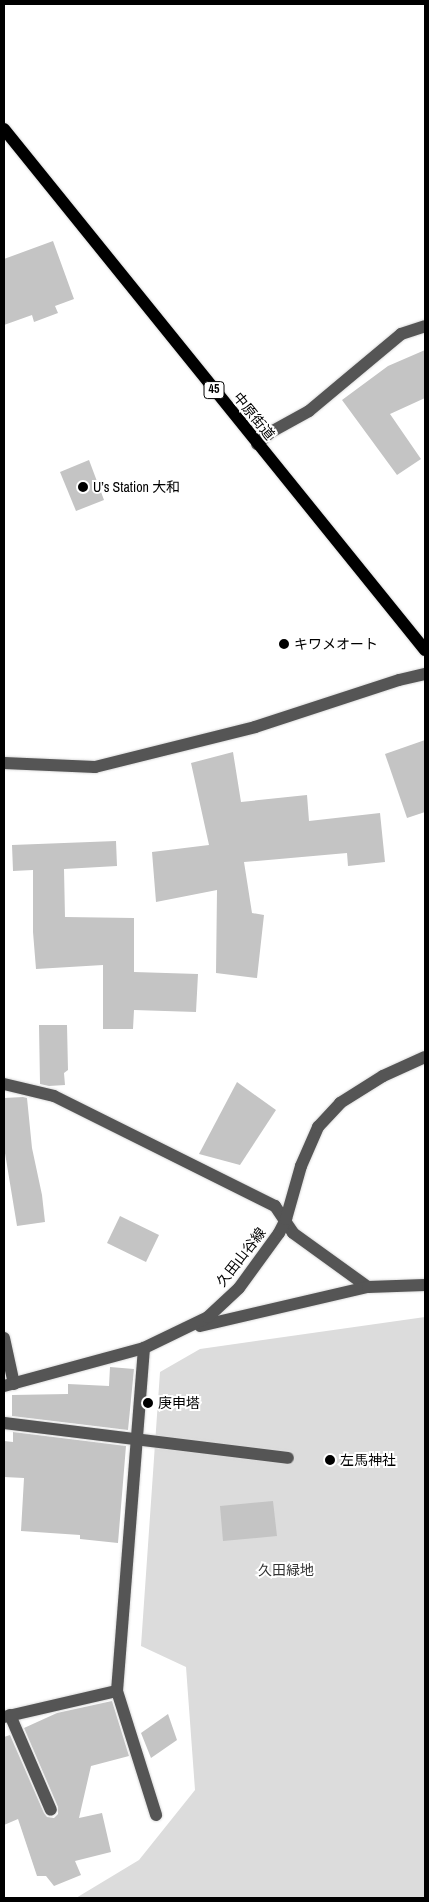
<!DOCTYPE html>
<html>
<head>
<meta charset="utf-8">
<style>
  body { margin:0 }
  #map { position:relative; width:429px; height:1902px; overflow:hidden; background:#fff; font-family:"Archivo Narrow","Noto Sans JP",sans-serif }
  div>[style] { position:absolute }
  .green>* { inset:0; background:#dcdcdc }
  .building>* { inset:0; background:#c4c4c4 }
  .roads { filter:drop-shadow(0 0 1px #dbdbdb) drop-shadow(0 0 1px #dbdbdb) }
  .minor>* { height:12px; margin:-6px; padding:0 6px; transform-origin:6px; border-radius:6px; background:#555 }
  .major>* { height:12px; margin:-6px; padding:0 6px; transform-origin:6px; border-radius:6px; background:#000 }
  .dots>* { width:14px; height:14px; translate:-50% -50%; box-sizing:border-box; border:2px solid #fff; border-radius:50% }
  span { translate:-50% -50%; white-space:nowrap; text-align:center; line-height:1.15; -webkit-text-stroke:4px #fff; paint-order:stroke }
  .shield-label span { padding:1px 4px; background:#fff; border:1px solid; border-radius:4px; -webkit-text-stroke-width:0 }
  .shield-label { font-size:12px; color:#000; font-weight:700 }
  .street-label { font-size:14px; color:#000 }
  .poi-label { font-size:14px; color:#000 }
  .left { translate:0 -50%; text-align:left }
  .park-label { font-size:14px; color:#333 }
  .frame { position:absolute; inset:0; border:5px solid #000; pointer-events:none }
</style>
</head>
<body>
<div id="map">
  <div class="green">
    <i style="clip-path:polygon(425px 1317px,425px 1898px,76px 1898px,139px 1860px,195px 1790px,186px 1667px,141px 1646px,160px 1372px,200px 1349px)"></i>
  </div>
  <div class="building">
    <i style="clip-path:polygon(53px 241px,74px 299px,55px 306px,58px 313px,34px 322px,32px 315px,4px 325px,4px 259px)"></i>
    <i style="clip-path:polygon(425px 350px,425px 398px,390px 414px,421px 459px,397px 475px,342px 400px,388px 366px)"></i>
    <i style="clip-path:polygon(89px 460px,104px 500px,76px 511px,60px 472px)"></i>
    <i style="clip-path:polygon(425px 740px,425px 812px,407px 818px,385px 754px)"></i>
    <i style="clip-path:polygon(233px 752px,241px 802px,307px 795px,309px 821px,380px 813px,385px 862px,348px 866px,347px 853px,244px 862px,252px 913px,264px 915px,257px 978px,216px 973px,217px 890px,156px 902px,152px 852px,209px 845px,191px 763px)"></i>
    <i style="clip-path:polygon(116px 841px,117px 866px,64px 869px,65px 917px,134px 918px,134px 972px,198px 974px,196px 1012px,134px 1010px,133px 1029px,103px 1029px,103px 965px,36px 969px,33px 932px,33px 870px,13px 871px,12px 845px)"></i>
    <i style="clip-path:polygon(39px 1025px,67px 1025px,68px 1070px,64px 1073px,65px 1085px,49px 1086px,40px 1084px)"></i>
    <i style="clip-path:polygon(237px 1082px,276px 1110px,240px 1165px,199px 1154px)"></i>
    <i style="clip-path:polygon(23px 1097px,27px 1098px,32px 1148px,42px 1195px,45px 1222px,17px 1226px,4px 1147px,4px 1098px)"></i>
    <i style="clip-path:polygon(120px 1216px,159px 1235px,146px 1262px,107px 1243px)"></i>
    <i style="clip-path:polygon(110px 1367px,134px 1369px,128px 1430px,12px 1416px,12px 1395px,68px 1394px,68px 1384px,109px 1386px)"></i>
    <i style="clip-path:polygon(13px 1432px,126px 1446px,118px 1543px,80px 1539px,80px 1535px,21px 1531px,24px 1478px,4px 1477px,4px 1441px,13px 1442px)"></i>
    <i style="clip-path:polygon(273px 1501px,277px 1536px,223px 1541px,220px 1506px)"></i>
    <i style="clip-path:polygon(112px 1701px,129px 1756px,91px 1766px,79px 1818px,102px 1813px,111px 1852px,75px 1861px,81px 1875px,54px 1886px,46px 1876px,37px 1876px,18px 1819px,4px 1825px,4px 1737px,10px 1735px,44px 1813px,47px 1817px,54px 1818px,58px 1814px,58px 1807px,24px 1728px,57px 1713px)"></i>
    <i style="clip-path:polygon(168px 1714px,177px 1740px,151px 1758px,141px 1733px)"></i>
  </div>
  <div class="roads">
    <div class="minor">
      <i style="left:257px;top:444px;width:18px;rotate:-41deg"></i>
      <i style="left:271px;top:432px;width:43px;rotate:-28.9deg"></i>
      <i style="left:309px;top:411px;width:120px;rotate:-39.9deg"></i>
      <i style="left:401px;top:334px;width:25px;rotate:-18deg"></i>
      <i style="left:4px;top:763px;width:91px;rotate:2.5deg"></i>
      <i style="left:95px;top:767px;width:165px;rotate:-14deg"></i>
      <i style="left:255px;top:727px;width:151px;rotate:-18.1deg"></i>
      <i style="left:399px;top:680px;width:27px;rotate:-13deg"></i>
      <i style="left:4px;top:1084px;width:51px;rotate:13.5deg"></i>
      <i style="left:54px;top:1096px;width:247px;rotate:26.5deg"></i>
      <i style="left:275px;top:1206px;width:32px;rotate:56deg"></i>
      <i style="left:293px;top:1233px;width:92px;rotate:35.8deg"></i>
      <i style="left:200px;top:1326px;width:172px;rotate:-13.1deg"></i>
      <i style="left:368px;top:1287px;width:57px;rotate:-2deg"></i>
      <i style="left:4px;top:1338px;width:47px;rotate:77.7deg"></i>
      <i style="left:4px;top:1386px;width:145px;rotate:-15.2deg"></i>
      <i style="left:144px;top:1348px;width:71px;rotate:-25.8deg"></i>
      <i style="left:208px;top:1317px;width:42px;rotate:-43.1deg"></i>
      <i style="left:239px;top:1288px;width:68px;rotate:-54deg"></i>
      <i style="left:279px;top:1233px;width:16px;rotate:-63deg"></i>
      <i style="left:286px;top:1219px;width:55px;rotate:-74.2deg"></i>
      <i style="left:301px;top:1166px;width:43px;rotate:-66.4deg"></i>
      <i style="left:318px;top:1127px;width:33px;rotate:-47deg"></i>
      <i style="left:340px;top:1103px;width:51px;rotate:-32.1deg"></i>
      <i style="left:383px;top:1076px;width:46px;rotate:-24.3deg"></i>
      <i style="left:4px;top:1423px;width:286px;rotate:7deg"></i>
      <i style="left:117px;top:1691px;width:130px;rotate:72.5deg"></i>
      <i style="left:10px;top:1715px;width:103px;rotate:66.7deg"></i>
      <i style="left:4px;top:1717px;width:116px;rotate:-13deg"></i>
      <i style="left:117px;top:1691px;width:344px;rotate:-85.5deg"></i>
    </div>
    <div class="major">
      <i style="left:4px;top:129px;width:670px;rotate:51.06deg"></i>
    </div>
  </div>
  <div class="dots">
    <i style="left:83px;top:487px;background:#000"></i>
    <i style="left:284px;top:644px;background:#000"></i>
    <i style="left:148px;top:1403px;background:#000"></i>
    <i style="left:330px;top:1460px;background:#000"></i>
  </div>
  <div class="shield-label">
    <span style="left:214px;top:390px">45</span>
  </div>
  <div class="street-label">
    <span style="left:254px;top:416px;rotate:51deg">中原街道</span>
    <span style="left:241px;top:1257px;rotate:-52deg">久田山谷線</span>
  </div>
  <div class="poi-label">
    <span class="left" style="left:93px;top:487px">U’s Station 大和</span>
    <span class="left" style="left:294px;top:644px">キワメオート</span>
    <span class="left" style="left:158px;top:1403px">庚申塔</span>
    <span class="left" style="left:340px;top:1460px">左馬神社</span>
  </div>
  <div class="park-label">
    <span style="left:286px;top:1570px">久田緑地</span>
  </div>
  <div class="frame"></div>
</div>
</body>
</html>
